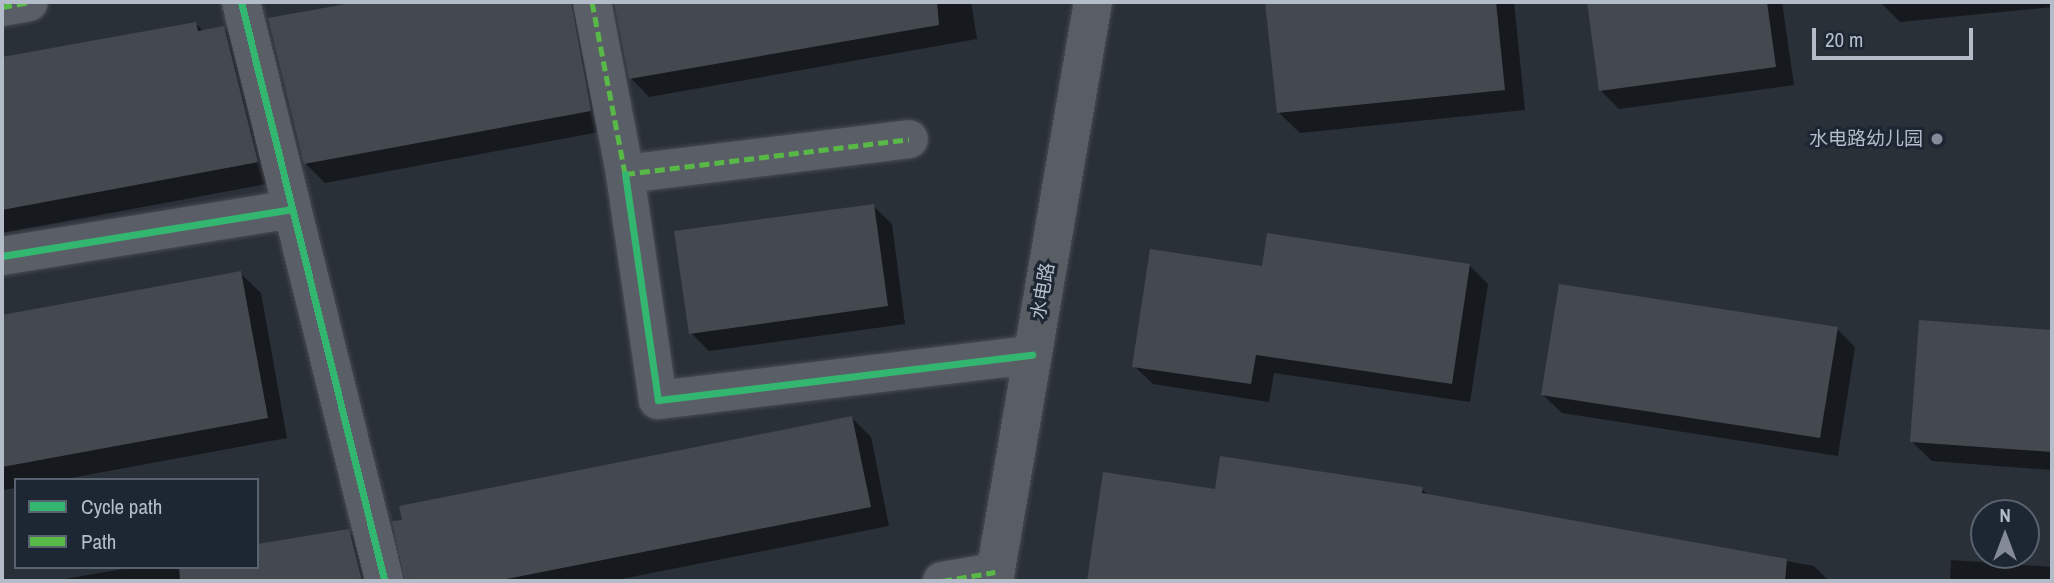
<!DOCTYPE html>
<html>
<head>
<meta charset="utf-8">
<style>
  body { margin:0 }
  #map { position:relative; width:2054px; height:583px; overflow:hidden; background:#2a3038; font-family:"Archivo Narrow","Noto Sans SC",sans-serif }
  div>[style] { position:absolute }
  .shadow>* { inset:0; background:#0007 }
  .building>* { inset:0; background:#444950 }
  .roads { filter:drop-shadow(0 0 2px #484c53) drop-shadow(0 0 2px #484c53) }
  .street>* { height:38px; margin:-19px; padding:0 19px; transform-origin:19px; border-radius:19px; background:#5a5e66 }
  .secondary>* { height:38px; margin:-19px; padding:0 19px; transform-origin:19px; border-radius:19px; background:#595d64 }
  .quiet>* { height:5px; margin-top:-2.5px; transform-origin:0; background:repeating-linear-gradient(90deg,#58b947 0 10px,transparent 0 15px) }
  .cycleway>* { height:7px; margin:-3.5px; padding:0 3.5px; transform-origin:3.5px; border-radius:3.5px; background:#33b770 }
  .dots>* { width:19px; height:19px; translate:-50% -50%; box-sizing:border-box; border:4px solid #1d2633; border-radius:50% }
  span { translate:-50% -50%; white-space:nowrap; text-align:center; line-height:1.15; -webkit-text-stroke:6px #1d2633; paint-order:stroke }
  .poi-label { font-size:19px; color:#b4bcc9 }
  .right { translate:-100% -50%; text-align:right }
  .street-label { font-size:19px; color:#b4bcc9 }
  .frame { position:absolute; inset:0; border:4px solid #b4bcc9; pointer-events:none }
  .legend { position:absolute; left:14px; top:478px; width:245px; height:91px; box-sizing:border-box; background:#1d2633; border:2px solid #59626f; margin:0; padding:9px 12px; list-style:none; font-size:21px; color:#b4bcc9 }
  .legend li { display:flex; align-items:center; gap:14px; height:35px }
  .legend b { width:35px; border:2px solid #59626f }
  .north { position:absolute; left:1970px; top:499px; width:70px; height:70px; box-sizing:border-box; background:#1d2633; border:2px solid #59626f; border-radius:50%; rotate:0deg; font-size:19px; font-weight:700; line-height:28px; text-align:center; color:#b4bcc9 }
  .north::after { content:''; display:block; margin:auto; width:24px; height:32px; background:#848b96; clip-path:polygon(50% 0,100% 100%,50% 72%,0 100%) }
  .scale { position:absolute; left:1812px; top:28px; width:161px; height:32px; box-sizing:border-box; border:4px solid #b4bcc9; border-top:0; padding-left:9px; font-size:21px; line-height:24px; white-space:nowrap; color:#b4bcc9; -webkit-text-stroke:5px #1d2633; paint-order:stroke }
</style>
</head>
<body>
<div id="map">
  <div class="shadow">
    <i style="clip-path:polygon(366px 2px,587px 2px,610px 130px,325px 183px,305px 163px,270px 19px)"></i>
    <i style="clip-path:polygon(616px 2px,971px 2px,977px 39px,649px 97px,631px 78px)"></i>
    <i style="clip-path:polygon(1267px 2px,1514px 2px,1525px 110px,1300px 133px,1278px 112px)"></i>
    <i style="clip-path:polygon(1588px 2px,1782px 2px,1794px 85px,1619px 109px,1601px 91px)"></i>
    <i style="clip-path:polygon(1880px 2px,2052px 2px,2052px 7px,1900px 22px)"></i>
    <i style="clip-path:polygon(196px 24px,204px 32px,224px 28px,244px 48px,277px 182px,2px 233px,2px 59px)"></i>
    <i style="clip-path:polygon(873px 206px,892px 224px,905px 324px,709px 351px,691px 333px)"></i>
    <i style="clip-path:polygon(1469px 265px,1488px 284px,1470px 402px,1274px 373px,1269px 402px,1153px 384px,1134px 366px)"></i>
    <i style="clip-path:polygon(240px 273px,261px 293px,287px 438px,60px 480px,16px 480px,16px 488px,2px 490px,2px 317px)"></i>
    <i style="clip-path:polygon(1920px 322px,2052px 332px,2052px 470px,1932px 461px,1911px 441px)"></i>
    <i style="clip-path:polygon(1837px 329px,1855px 347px,1838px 456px,1562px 413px,1543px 395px)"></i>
    <i style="clip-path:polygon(852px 418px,871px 437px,889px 526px,611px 581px,406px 581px,394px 523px)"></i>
    <i style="clip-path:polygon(1105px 474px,1217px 491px,1422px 489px,1429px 496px,1814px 566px,1829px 581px,1089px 581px)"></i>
    <i style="clip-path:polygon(348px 531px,368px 550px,377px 581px,53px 581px,134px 567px,257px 567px)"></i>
    <i style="clip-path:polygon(1951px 560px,2052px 567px,2052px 581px,1950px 581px)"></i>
  </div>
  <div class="building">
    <i style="clip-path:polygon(357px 2px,571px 2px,591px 111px,304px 164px,268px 18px)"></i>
    <i style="clip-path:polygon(614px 2px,937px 2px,939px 25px,629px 79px)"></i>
    <i style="clip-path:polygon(1265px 2px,1496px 2px,1505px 90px,1277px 113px)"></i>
    <i style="clip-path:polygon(1587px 2px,1767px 2px,1776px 67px,1599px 91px)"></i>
    <i style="clip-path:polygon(196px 22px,198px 31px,224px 26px,258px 162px,2px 210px,2px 57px)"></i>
    <i style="clip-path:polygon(874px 204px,888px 306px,689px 334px,674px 231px)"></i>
    <i style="clip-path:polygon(1267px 233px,1470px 264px,1452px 384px,1256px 355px,1251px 384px,1132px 367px,1150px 249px,1262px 266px)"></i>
    <i style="clip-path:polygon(241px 271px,268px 418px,2px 467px,2px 315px)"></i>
    <i style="clip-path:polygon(1559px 284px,1838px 327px,1820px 438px,1541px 395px)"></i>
    <i style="clip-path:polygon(1919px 320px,2052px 330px,2052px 452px,1910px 442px)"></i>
    <i style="clip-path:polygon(852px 416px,871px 507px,496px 581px,405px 581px,392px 521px,402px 520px,399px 506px)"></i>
    <i style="clip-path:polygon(1220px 456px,1423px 487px,1422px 493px,1787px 559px,1785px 581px,1087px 581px,1103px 472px,1215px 489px)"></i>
    <i style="clip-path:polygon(349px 529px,362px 581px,180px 581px,179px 567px,257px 567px,257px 544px)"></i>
  </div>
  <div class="roads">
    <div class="street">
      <i style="left:241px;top:2px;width:594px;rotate:76.08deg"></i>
      <i style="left:592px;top:2px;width:175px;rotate:79.1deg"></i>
      <i style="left:625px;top:174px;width:286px;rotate:-7deg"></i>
      <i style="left:2px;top:7px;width:27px;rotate:-10deg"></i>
      <i style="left:625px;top:174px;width:228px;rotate:81.7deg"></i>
      <i style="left:658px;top:400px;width:377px;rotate:-6.9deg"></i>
      <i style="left:2px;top:256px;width:294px;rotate:-9.2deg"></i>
      <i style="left:942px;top:581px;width:54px;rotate:-9.6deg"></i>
    </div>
    <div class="secondary">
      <i style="left:994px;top:581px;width:587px;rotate:-80.3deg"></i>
    </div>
  </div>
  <div class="quiet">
    <i style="left:592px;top:2px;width:175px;rotate:79.1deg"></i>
    <i style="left:625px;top:174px;width:286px;rotate:-7deg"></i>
    <i style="left:2px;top:7px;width:27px;rotate:-10deg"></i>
    <i style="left:942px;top:581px;width:54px;rotate:-9.6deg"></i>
  </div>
  <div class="cycleway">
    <i style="left:241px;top:2px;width:594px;rotate:76.08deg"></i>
    <i style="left:625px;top:174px;width:228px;rotate:81.7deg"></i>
    <i style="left:658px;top:400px;width:377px;rotate:-6.9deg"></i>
    <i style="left:2px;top:256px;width:294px;rotate:-9.2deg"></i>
  </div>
  <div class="dots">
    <i style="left:1937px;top:139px;background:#848b96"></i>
  </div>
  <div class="poi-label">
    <span class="right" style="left:1923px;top:139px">水电路幼儿园</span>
  </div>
  <div class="street-label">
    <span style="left:1043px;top:291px;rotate:-80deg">水电路</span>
  </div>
  <div class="frame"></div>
  <ul class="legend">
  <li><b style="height:9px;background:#33b770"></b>Cycle path</li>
  <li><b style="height:9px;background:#58b947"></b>Path</li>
  </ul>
  <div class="north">N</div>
  <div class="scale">20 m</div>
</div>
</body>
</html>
